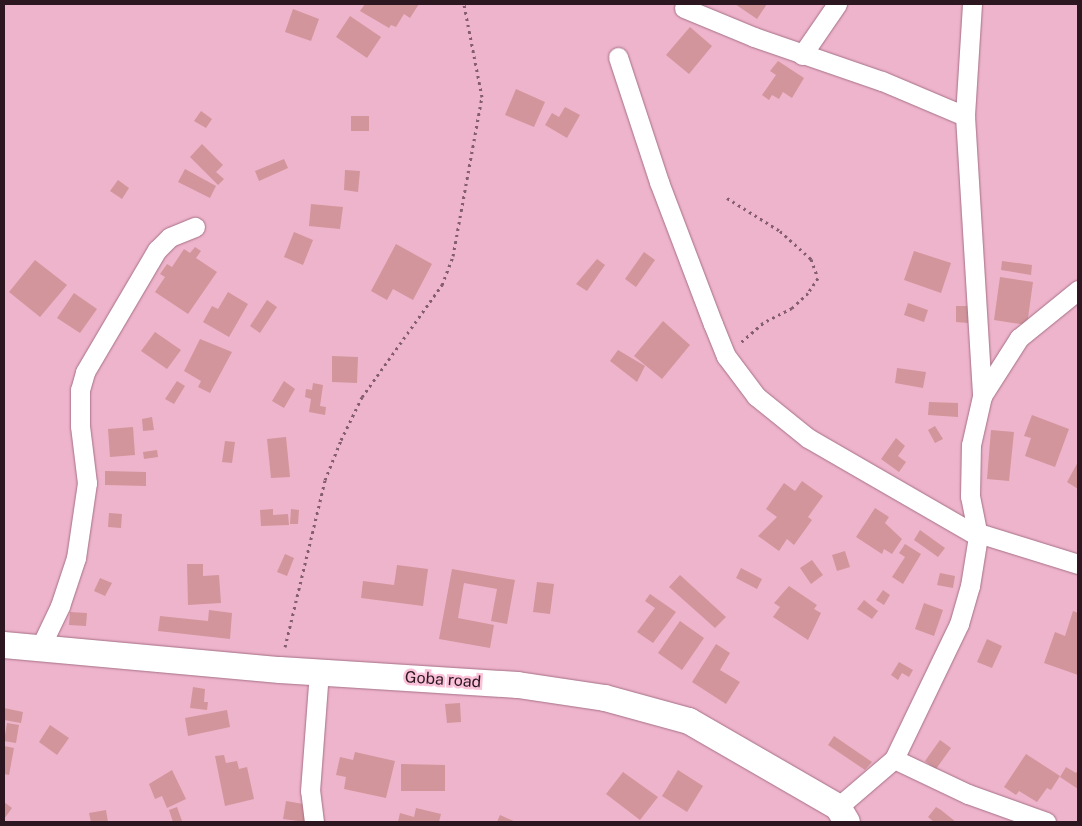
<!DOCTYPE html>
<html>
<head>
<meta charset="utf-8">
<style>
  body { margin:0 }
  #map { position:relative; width:1082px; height:826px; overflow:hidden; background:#eeb4cb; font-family:"Public Sans",sans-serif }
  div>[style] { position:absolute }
  .building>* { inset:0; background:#d2959b }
  .path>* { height:3px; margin-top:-1.5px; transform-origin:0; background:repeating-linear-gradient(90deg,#845e6e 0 2.5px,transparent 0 6.5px) }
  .roads { filter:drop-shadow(0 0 1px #a57086) drop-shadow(0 0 1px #a57086) }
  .street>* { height:19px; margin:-9.5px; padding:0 9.5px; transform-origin:9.5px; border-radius:9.5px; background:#fff }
  .secondary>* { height:26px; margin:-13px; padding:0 13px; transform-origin:13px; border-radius:13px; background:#fff }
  span { translate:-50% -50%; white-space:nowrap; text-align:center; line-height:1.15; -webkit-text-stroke:5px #fbc1d8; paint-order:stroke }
  .street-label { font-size:16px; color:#2c1720 }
  .frame { position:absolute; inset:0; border:5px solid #2c1720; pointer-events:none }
</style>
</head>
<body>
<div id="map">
  <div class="building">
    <i style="clip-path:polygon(365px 4px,419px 4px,410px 18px,404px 14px,396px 27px,391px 25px,389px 28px,360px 11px)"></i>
    <i style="clip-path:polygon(735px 4px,767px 4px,757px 19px)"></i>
    <i style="clip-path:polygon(293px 9px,319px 19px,311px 41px,285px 32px)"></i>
    <i style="clip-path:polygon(350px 16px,381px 37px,367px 58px,336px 37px)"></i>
    <i style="clip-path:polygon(690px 27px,712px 46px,689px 74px,666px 55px)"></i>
    <i style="clip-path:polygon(778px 61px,804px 78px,792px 98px,783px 92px,779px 99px,772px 95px,769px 100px,762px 95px,776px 75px,770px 71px)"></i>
    <i style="clip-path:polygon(516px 89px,545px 102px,534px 127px,505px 115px)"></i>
    <i style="clip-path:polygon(565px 107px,580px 115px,567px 138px,545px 125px,552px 113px,559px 117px)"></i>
    <i style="clip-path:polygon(201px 111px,212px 119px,206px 128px,194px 121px)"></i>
    <i style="clip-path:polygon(351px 116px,369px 116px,369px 131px,351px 131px)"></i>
    <i style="clip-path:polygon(202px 144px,223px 165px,216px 172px,224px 179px,218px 185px,190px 157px)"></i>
    <i style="clip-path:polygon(284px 159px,288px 168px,259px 181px,255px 171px)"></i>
    <i style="clip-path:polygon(185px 169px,216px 186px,210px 198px,178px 182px)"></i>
    <i style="clip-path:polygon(345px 170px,360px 171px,358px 192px,344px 190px)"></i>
    <i style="clip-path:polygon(118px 180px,129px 188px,122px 199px,110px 191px)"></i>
    <i style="clip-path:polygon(311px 204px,343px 207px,340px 229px,309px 226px)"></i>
    <i style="clip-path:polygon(294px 232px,313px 240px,303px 265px,284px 257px)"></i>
    <i style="clip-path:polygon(396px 244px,432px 264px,413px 300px,393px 289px,387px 300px,371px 291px)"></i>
    <i style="clip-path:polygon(195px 247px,201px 251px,196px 258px,217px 272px,188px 314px,155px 292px,165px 277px,160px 274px,167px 264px,172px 267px,184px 249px,190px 253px)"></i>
    <i style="clip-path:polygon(914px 251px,951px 263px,941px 293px,904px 280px)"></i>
    <i style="clip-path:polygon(644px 252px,655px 260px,636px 287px,625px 279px)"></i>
    <i style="clip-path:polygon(597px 259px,605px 265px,587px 291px,576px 284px)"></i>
    <i style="clip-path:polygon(35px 260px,67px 285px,40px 317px,9px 292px)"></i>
    <i style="clip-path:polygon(1002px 261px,1032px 265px,1031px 275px,1001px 270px)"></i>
    <i style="clip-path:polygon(1000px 277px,1033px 282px,1027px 325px,994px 320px)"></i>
    <i style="clip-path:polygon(228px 292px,248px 304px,229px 337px,203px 322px,212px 306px,218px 309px)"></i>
    <i style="clip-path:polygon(74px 293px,97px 309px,80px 333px,57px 318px)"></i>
    <i style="clip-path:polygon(267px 300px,277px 307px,260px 333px,250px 326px)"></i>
    <i style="clip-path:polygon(908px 303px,928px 310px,924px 322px,904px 315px)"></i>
    <i style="clip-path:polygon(956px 306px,968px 306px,968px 323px,956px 322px)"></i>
    <i style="clip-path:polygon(663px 321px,690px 345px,662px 379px,634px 356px)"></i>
    <i style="clip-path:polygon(155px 332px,181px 350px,167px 369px,141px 351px)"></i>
    <i style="clip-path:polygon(200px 339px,232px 352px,210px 393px,198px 387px,201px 381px,184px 371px)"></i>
    <i style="clip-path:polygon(618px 350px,645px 366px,637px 382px,610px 361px)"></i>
    <i style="clip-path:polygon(332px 356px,358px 357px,357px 383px,332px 382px)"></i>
    <i style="clip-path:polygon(897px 368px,926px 372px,923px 388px,895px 383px)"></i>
    <i style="clip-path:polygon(177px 381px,185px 386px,174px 404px,165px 399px)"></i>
    <i style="clip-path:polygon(284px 381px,295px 389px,284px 408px,272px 401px)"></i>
    <i style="clip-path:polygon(313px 383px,323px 385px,320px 406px,326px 407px,325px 415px,309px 412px,311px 399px,305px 397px,306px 389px,312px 390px)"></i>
    <i style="clip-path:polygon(929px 402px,958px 403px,958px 417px,928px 415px)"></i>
    <i style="clip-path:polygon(1032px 415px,1069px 429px,1055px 467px,1025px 456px,1031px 438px,1024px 436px)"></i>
    <i style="clip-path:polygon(152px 417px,154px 430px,143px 431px,142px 419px)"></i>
    <i style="clip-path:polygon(935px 426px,943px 439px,935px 443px,928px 430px)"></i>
    <i style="clip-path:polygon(133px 427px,135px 455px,110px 457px,108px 429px)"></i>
    <i style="clip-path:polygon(991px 430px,1014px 432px,1009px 481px,987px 479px)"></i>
    <i style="clip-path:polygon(286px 437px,290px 477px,271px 478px,267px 439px)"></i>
    <i style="clip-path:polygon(896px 438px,905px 446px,898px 456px,906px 462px,899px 472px,881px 459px)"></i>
    <i style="clip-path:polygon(225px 441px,235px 442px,232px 463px,222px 462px)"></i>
    <i style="clip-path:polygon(157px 450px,158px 457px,144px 459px,143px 452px)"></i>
    <i style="clip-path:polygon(1078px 462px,1078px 489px,1067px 482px)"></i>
    <i style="clip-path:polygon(105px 471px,146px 472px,146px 486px,105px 485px)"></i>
    <i style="clip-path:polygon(802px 481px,823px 496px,808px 517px,812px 520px,794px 545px,787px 539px,779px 551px,758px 536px,777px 517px,766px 509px,784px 483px,795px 491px)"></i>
    <i style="clip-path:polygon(875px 508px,889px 517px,885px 523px,902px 539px,892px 554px,884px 549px,882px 554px,856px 537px)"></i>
    <i style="clip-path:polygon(273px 509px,273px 515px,288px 514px,289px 525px,261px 526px,260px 510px)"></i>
    <i style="clip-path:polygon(291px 509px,299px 510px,298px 524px,290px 524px)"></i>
    <i style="clip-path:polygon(109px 513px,122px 514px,121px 528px,108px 527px)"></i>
    <i style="clip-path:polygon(920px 530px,945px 548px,938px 557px,914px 540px)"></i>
    <i style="clip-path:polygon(905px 544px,921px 554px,903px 584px,892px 577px,905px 557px,899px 553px)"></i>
    <i style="clip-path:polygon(845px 551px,850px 567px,837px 571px,832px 555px)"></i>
    <i style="clip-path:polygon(285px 554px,294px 558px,287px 576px,277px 572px)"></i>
    <i style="clip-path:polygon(812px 560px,823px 575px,811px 584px,800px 568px)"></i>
    <i style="clip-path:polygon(187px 564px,203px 564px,203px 576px,219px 575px,221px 603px,188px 605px)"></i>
    <i style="clip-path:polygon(397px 565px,428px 569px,423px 606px,361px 598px,363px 581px,394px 585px)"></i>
    <i style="clip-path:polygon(741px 568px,762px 579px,757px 589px,736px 578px)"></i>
    <i style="clip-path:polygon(452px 569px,515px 580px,507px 624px,491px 621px,497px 589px,464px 583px,458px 618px,494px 625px,490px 648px,439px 639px)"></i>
    <i style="clip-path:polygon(940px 573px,955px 576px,953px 588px,937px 585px)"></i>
    <i style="clip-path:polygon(680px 575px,726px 617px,715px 628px,669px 587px)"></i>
    <i style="clip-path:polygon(100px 578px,112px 583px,105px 596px,94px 591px)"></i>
    <i style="clip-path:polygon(537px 582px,554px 584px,550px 614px,533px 612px)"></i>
    <i style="clip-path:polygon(789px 586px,817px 605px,814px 609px,821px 613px,808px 640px,773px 617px,780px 607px,774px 603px)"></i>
    <i style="clip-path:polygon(883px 590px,890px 595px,884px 605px,876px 600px)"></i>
    <i style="clip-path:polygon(650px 594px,676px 612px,653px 643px,637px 632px,655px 608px,645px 601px)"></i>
    <i style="clip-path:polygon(864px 600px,878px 611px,872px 619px,857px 609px)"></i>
    <i style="clip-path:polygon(924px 603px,943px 610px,934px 636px,915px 629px)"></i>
    <i style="clip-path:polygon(209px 610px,232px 613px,230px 639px,158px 631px,160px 616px,208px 621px)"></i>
    <i style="clip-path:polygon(1073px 611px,1078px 613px,1078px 675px,1044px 663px,1055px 632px,1065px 636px)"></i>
    <i style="clip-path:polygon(70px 612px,87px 613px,86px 626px,69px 625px)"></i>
    <i style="clip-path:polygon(680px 621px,704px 638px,682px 670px,658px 653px)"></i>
    <i style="clip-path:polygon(987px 639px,1002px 646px,992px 668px,977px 662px)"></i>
    <i style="clip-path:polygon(716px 644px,730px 653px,720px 670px,740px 682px,726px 704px,692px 682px)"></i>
    <i style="clip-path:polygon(899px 662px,913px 670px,909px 677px,902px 673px,898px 680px,891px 675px)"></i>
    <i style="clip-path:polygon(193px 687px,205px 689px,204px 702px,208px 702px,207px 710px,190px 708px)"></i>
    <i style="clip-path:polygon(460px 703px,461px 722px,447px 723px,445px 704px)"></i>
    <i style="clip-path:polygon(4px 708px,23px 712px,21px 723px,4px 720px)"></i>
    <i style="clip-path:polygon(227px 710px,230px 727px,188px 736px,185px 718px)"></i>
    <i style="clip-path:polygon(7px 723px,19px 725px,16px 743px,4px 741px)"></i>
    <i style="clip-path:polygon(50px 725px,69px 738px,57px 755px,39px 742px)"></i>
    <i style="clip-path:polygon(834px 736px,872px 762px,865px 770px,828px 745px)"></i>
    <i style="clip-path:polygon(940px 740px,951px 748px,936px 769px,925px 761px)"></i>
    <i style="clip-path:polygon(4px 746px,14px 748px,9px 775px,4px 774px)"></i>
    <i style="clip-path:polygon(355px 752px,395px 761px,386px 798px,344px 789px,346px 777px,336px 775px,340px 757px,353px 760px)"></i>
    <i style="clip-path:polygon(1026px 754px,1060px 776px,1051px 790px,1047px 788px,1037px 802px,1019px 791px,1016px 795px,1004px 787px)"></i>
    <i style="clip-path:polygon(224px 755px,226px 763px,237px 761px,239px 769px,247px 767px,254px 799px,225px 806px,215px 756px)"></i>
    <i style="clip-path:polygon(401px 764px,445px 765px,445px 791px,401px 791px)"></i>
    <i style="clip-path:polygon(1066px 767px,1076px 773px,1078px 770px,1078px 789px,1060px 777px)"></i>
    <i style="clip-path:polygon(172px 770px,186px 799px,167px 808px,162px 796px,155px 799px,149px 784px)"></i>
    <i style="clip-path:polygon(678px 770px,703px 786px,687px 812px,662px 796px)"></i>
    <i style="clip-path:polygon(623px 772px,658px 797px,640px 820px,606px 794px)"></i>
    <i style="clip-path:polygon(286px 801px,309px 805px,306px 822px,283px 819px)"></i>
    <i style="clip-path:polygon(4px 802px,12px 808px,4px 819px)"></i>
    <i style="clip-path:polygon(177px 807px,182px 821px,173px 822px,169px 810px)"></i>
    <i style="clip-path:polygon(936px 807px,941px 810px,956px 822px,934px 822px,928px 817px)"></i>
    <i style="clip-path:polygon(416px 808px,441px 814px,439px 822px,398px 822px,400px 813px,414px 817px)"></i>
    <i style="clip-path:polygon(106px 810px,108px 822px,91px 822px,89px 813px)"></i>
    <i style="clip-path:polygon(500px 815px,516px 822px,497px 822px)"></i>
  </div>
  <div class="path">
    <i style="left:727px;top:198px;width:62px;rotate:31.9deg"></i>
    <i style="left:780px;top:231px;width:42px;rotate:42.1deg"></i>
    <i style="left:811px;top:259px;width:20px;rotate:70deg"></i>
    <i style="left:818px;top:278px;width:18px;rotate:124deg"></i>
    <i style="left:808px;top:293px;width:22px;rotate:137deg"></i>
    <i style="left:792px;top:308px;width:33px;rotate:153deg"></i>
    <i style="left:763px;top:323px;width:29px;rotate:139deg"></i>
    <i style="left:285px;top:647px;width:172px;rotate:-76.5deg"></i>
    <i style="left:325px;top:480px;width:43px;rotate:-68.2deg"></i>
    <i style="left:341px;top:440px;width:48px;rotate:-64deg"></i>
    <i style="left:362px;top:397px;width:138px;rotate:-54.5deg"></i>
    <i style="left:442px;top:285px;width:31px;rotate:-69deg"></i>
    <i style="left:453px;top:256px;width:162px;rotate:-79.7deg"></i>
    <i style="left:482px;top:97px;width:95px;rotate:-101deg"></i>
  </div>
  <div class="roads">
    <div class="street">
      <i style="left:972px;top:4px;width:112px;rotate:93.6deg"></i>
      <i style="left:965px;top:116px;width:281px;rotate:86.5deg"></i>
      <i style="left:684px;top:8px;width:76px;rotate:22.5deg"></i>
      <i style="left:754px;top:37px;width:135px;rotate:19deg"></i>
      <i style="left:882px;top:81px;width:90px;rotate:22.9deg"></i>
      <i style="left:802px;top:55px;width:62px;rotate:-55.5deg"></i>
      <i style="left:618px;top:57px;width:132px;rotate:71.8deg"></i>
      <i style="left:659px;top:182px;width:152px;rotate:69.2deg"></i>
      <i style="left:713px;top:324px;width:35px;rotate:68deg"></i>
      <i style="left:726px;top:356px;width:50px;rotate:53.1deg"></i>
      <i style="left:756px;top:396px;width:67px;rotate:38.9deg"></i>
      <i style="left:808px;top:438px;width:196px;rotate:30deg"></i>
      <i style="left:978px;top:533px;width:105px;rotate:17.2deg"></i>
      <i style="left:40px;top:648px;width:47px;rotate:-64.5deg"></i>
      <i style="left:60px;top:606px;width:51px;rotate:-71.6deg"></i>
      <i style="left:76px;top:558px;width:76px;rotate:-81.7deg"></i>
      <i style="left:87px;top:483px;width:57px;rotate:-97deg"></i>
      <i style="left:80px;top:426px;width:36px;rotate:-90deg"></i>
      <i style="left:80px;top:390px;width:19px;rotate:-74deg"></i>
      <i style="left:85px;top:372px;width:142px;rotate:-59.5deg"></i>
      <i style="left:157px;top:250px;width:18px;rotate:-45deg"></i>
      <i style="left:170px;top:237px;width:27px;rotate:-22deg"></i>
      <i style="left:894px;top:759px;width:82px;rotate:25.3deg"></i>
      <i style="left:968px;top:794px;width:83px;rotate:19.7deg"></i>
      <i style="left:838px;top:807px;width:74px;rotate:-40.6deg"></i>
      <i style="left:894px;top:759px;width:150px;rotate:-64.3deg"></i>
      <i style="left:959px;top:624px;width:40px;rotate:-74deg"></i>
      <i style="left:970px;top:586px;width:51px;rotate:-80.9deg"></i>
      <i style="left:978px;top:536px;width:41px;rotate:-101.3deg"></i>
      <i style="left:970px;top:496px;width:51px;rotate:-88.9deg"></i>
      <i style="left:971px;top:445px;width:50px;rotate:-77.3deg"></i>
      <i style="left:982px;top:396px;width:69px;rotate:-57.5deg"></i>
      <i style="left:1019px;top:338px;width:76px;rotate:-39.1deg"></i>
      <i style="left:314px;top:822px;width:31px;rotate:-97deg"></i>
      <i style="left:310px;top:791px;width:119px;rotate:-85.7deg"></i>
    </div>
    <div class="secondary">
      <i style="left:4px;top:645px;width:277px;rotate:5.2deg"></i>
      <i style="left:280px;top:670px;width:238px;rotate:3.6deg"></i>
      <i style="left:518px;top:685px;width:88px;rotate:8.5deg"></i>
      <i style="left:605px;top:698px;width:87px;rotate:15.3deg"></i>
      <i style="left:689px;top:721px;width:172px;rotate:30deg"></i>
      <i style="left:838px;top:807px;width:17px;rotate:59deg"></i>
    </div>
  </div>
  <div class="street-label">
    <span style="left:443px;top:680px;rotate:4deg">Goba road</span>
  </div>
  <div class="frame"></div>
</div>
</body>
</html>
